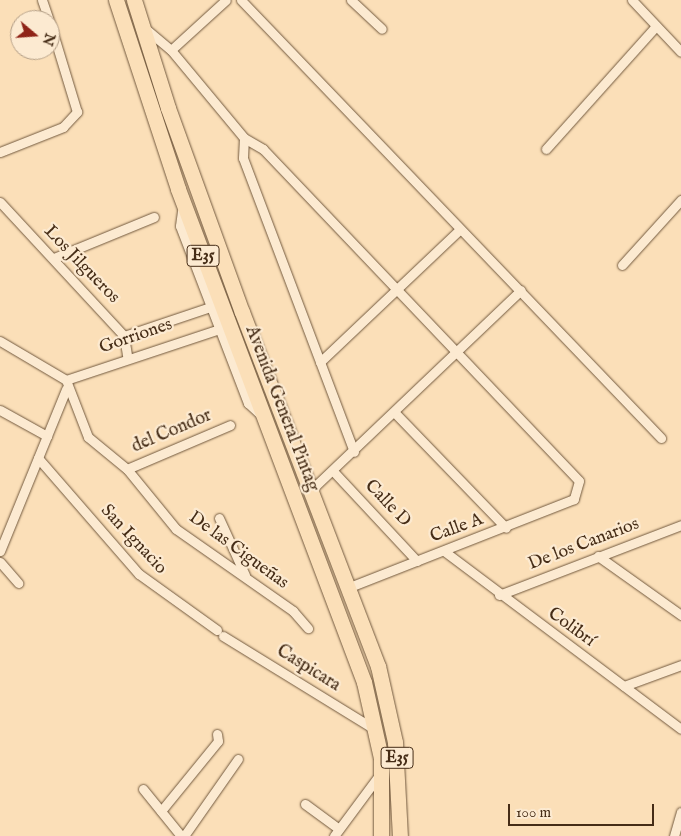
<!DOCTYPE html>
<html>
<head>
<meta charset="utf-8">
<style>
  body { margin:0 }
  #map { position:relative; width:681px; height:836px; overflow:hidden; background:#fbdfb8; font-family:"IM FELL English",serif }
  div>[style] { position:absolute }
  .roads { filter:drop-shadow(0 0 1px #72593e) drop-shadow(0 0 1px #72593e) }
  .street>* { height:9px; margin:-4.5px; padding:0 4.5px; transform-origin:4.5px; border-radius:4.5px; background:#fcead1 }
  .highway>* { height:15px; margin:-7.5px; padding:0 7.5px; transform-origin:7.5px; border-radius:7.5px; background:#fbdfb8 }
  span { translate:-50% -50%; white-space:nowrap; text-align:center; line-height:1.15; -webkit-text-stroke:4.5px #fcead1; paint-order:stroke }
  .shield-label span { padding:1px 4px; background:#fcead1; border:1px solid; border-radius:4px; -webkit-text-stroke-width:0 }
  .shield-label { font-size:16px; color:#452c16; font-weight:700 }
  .street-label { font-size:18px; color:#452c16 }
  .north { position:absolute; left:10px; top:10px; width:50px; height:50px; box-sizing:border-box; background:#fcead1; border:1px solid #b39e86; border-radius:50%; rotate:108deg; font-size:14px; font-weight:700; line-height:20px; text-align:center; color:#452c16 }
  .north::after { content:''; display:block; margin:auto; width:18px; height:22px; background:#8f2418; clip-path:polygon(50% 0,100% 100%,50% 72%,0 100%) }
  .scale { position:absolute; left:508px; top:804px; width:146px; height:22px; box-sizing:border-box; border:2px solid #452c16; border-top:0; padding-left:6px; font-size:15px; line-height:18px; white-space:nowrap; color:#452c16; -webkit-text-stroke:4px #fcead1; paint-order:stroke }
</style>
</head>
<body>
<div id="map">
  <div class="roads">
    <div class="street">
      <i style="left:42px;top:0;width:21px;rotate:71deg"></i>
      <i style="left:241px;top:0;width:607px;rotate:46.2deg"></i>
      <i style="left:351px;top:0;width:42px;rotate:43.1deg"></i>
      <i style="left:632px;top:0;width:71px;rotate:46.7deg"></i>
      <i style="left:147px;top:30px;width:31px;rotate:40deg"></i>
      <i style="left:171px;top:50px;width:114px;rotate:50.3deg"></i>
      <i style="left:244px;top:138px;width:22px;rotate:30deg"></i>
      <i style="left:263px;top:149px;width:458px;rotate:46.4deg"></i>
      <i style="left:579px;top:481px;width:19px;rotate:106deg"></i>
      <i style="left:574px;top:499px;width:241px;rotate:158.6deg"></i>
      <i style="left:171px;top:50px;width:74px;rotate:-42.3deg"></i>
      <i style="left:244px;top:138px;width:20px;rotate:93deg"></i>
      <i style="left:243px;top:158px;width:314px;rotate:69.3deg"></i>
      <i style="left:546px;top:149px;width:165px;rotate:-48.2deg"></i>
      <i style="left:0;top:152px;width:68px;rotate:-21.6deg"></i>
      <i style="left:63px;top:127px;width:21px;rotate:-47deg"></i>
      <i style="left:77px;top:112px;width:93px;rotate:-106.9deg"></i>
      <i style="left:0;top:202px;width:183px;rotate:47.2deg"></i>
      <i style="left:124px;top:336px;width:20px;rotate:81deg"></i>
      <i style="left:183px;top:204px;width:22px;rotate:98deg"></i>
      <i style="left:180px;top:226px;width:190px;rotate:69deg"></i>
      <i style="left:248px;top:403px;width:18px;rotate:43deg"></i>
      <i style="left:54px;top:258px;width:108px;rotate:-22.3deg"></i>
      <i style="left:622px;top:265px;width:88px;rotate:-47.8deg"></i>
      <i style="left:124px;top:336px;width:91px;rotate:-18.6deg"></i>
      <i style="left:0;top:341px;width:77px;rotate:30.6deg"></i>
      <i style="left:320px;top:362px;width:193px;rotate:-43.5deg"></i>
      <i style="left:66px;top:380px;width:61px;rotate:68.9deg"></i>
      <i style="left:88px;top:437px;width:50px;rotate:39.4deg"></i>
      <i style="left:127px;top:469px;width:77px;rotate:50.8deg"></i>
      <i style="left:176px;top:529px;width:143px;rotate:35deg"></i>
      <i style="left:293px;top:611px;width:23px;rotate:49deg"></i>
      <i style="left:66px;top:380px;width:161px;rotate:-18.4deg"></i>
      <i style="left:0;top:410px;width:54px;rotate:29deg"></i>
      <i style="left:396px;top:414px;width:158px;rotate:46deg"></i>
      <i style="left:38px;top:458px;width:154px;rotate:49deg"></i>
      <i style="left:139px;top:574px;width:96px;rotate:35.7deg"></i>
      <i style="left:127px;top:469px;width:112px;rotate:-23.1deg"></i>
      <i style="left:333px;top:471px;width:123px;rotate:47deg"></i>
      <i style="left:310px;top:491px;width:291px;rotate:-43.6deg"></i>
      <i style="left:219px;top:518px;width:63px;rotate:65.5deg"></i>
      <i style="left:0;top:551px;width:175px;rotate:-67.8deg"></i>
      <i style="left:444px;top:551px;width:296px;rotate:36.9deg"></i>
      <i style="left:598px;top:556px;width:102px;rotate:35.4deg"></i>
      <i style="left:0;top:562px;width:28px;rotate:49deg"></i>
      <i style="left:499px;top:595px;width:195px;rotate:-21deg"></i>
      <i style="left:223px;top:636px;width:180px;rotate:31.6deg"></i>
      <i style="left:624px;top:686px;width:61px;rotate:-20.2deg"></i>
      <i style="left:143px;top:789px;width:60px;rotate:51deg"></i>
      <i style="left:305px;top:804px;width:42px;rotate:36.3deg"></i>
      <i style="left:161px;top:811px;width:90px;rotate:-50.8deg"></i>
      <i style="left:218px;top:741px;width:7px;rotate:-98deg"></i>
      <i style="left:184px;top:836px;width:94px;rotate:-55deg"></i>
      <i style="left:334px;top:836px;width:77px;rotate:-53.4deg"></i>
      <i style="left:674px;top:836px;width:25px;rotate:-74deg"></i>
    </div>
    <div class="highway">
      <i style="left:116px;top:0;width:199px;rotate:71.8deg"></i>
      <i style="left:178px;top:189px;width:527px;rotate:69.33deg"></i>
      <i style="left:364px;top:682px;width:78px;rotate:77.4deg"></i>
      <i style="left:381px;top:758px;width:78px;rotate:90deg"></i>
      <i style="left:134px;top:0;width:113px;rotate:72.5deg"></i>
      <i style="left:168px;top:108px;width:217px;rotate:70.1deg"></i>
      <i style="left:242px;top:312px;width:379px;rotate:69deg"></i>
      <i style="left:378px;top:666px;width:78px;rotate:77.4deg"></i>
      <i style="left:395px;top:742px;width:94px;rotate:87deg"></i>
    </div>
  </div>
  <div class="shield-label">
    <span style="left:203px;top:256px">E35</span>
    <span style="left:397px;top:758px">E35</span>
  </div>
  <div class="street-label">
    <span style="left:81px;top:265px;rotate:46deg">Los Jilgueros</span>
    <span style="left:136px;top:337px;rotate:-19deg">Gorriones</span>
    <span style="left:281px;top:409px;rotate:69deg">Avenida General Pintag</span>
    <span style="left:172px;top:432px;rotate:-23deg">del Condor</span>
    <span style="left:387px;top:504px;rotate:46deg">Calle D</span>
    <span style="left:457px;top:529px;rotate:-20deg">Calle A</span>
    <span style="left:133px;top:540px;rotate:47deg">San Ignacio</span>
    <span style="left:584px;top:545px;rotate:-21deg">De los Canarios</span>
    <span style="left:238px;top:551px;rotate:36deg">De las Cigueñas</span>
    <span style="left:571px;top:628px;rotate:36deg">Colibrí</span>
    <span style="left:308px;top:669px;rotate:32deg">Caspicara</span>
  </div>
  <div class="north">N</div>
  <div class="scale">100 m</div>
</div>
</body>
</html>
